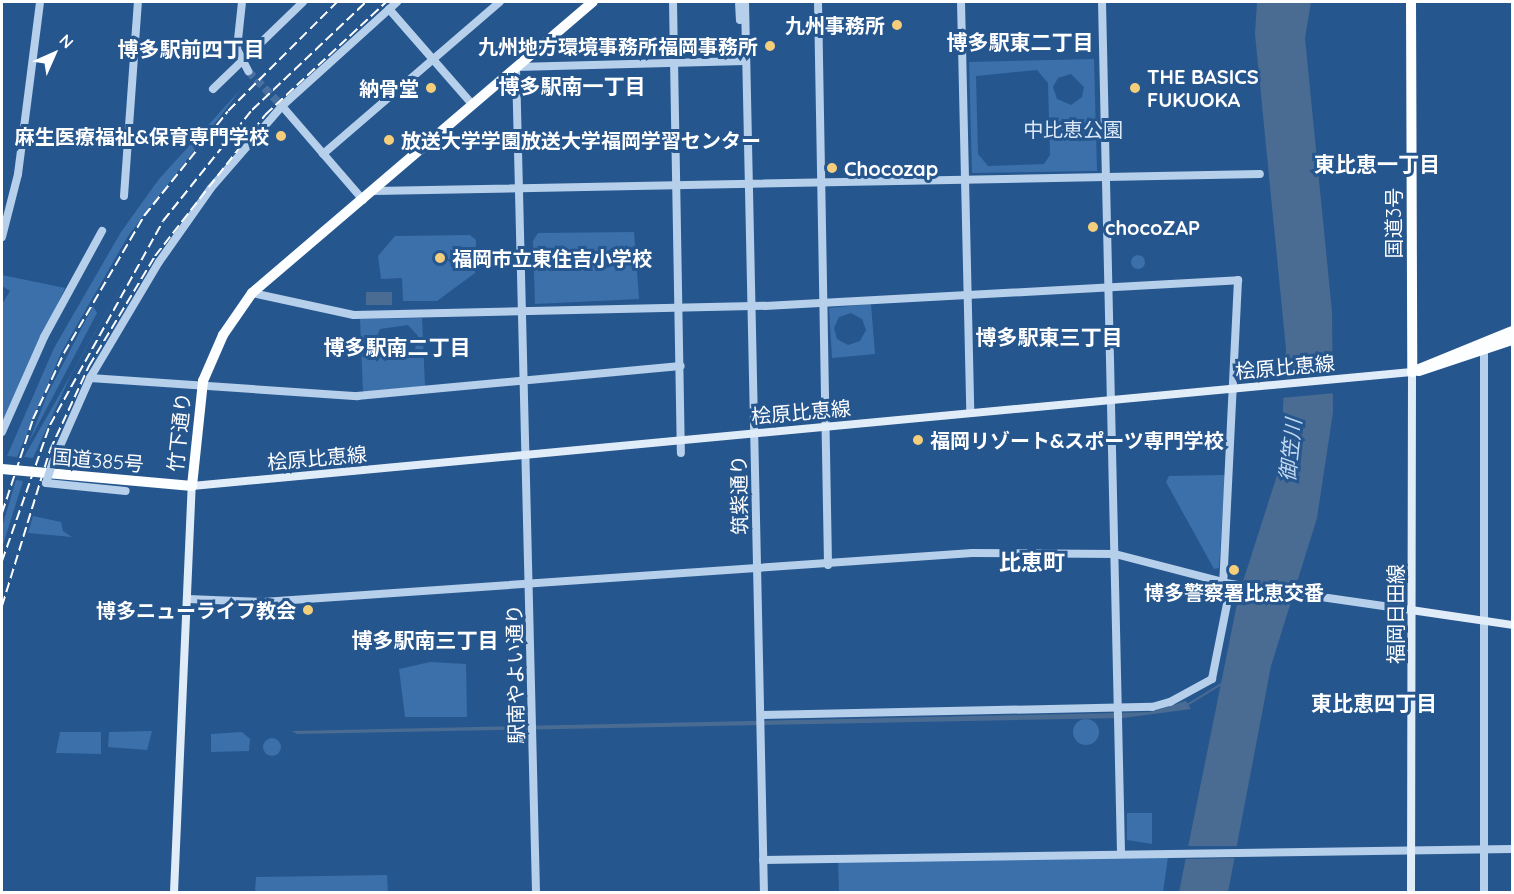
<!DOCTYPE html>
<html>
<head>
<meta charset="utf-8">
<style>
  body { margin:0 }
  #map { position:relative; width:1514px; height:894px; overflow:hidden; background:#26568e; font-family:Quicksand,"Noto Sans JP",sans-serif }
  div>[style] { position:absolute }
  .green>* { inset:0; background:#3b70aa }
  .round { border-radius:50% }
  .water>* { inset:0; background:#4a6c93 }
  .pier>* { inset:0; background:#26568e }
  .stream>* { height:2px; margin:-1px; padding:0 1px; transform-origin:1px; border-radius:1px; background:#4a6c93 }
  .tertiary-tunnel>* { height:8px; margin-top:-4px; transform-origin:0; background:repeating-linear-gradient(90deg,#476f9f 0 8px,transparent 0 12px) }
  .tertiary>* { height:8px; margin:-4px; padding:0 4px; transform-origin:4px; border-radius:4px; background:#b6cfeb }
  .secondary>* { height:8px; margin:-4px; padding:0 4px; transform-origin:4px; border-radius:4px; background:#e1ecf9 }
  .trunk>* { height:10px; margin:-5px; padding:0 5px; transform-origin:5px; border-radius:5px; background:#fcfeff }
  .rail>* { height:2px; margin-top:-1px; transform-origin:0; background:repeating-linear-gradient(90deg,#fff 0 10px,transparent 0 14.5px) }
  .tertiary-bridge>* { height:8px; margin:-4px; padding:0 4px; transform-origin:4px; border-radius:4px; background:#b6cfeb }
  .dots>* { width:16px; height:16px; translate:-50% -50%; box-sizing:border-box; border:3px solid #26568e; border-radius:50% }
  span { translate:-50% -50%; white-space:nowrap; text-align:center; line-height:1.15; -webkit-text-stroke:6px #26568e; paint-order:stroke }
  .poi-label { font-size:20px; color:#fff; font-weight:700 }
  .right { translate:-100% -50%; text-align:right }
  .left { translate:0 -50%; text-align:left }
  .park-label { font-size:20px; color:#dbe9f8 }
  .street-label { font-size:20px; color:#fff }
  .neighbourhood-label { font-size:21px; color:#fff; font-weight:700 }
  .water-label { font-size:21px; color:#c2d9f2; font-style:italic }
  .quarter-label { font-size:22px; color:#fff; font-weight:700 }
  .frame { position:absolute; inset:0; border:3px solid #fff; pointer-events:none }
  .north { position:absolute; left:24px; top:24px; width:60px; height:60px; -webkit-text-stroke:4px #26568e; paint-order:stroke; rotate:45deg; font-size:16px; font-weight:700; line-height:24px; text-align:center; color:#fff }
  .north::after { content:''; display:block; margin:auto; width:21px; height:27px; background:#fff; clip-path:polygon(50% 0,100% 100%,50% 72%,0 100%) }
</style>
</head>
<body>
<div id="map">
  <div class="green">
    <i style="clip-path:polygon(evenodd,1094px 59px,1097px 171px,972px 173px,969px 62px,1094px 59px,1037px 70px,1048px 83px,1050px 155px,1044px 164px,988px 166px,978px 154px,976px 76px,1037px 70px,1094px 59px,1071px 74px,1084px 87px,1082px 97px,1071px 105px,1057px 99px,1053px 87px,1058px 78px,1071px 74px)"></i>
    <i style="clip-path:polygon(242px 88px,128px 236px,61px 353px,17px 457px,7px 456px,54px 348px,121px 232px,159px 179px)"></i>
    <i style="clip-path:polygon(152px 232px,70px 377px,33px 458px,24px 457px)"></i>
    <i style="clip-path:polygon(634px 232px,639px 299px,535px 304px,533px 241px,538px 233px)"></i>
    <i style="clip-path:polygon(470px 235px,476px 240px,475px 273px,437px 301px,403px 301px,402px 278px,381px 279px,378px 256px,395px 236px)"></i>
    <i class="round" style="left:1131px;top:255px;width:14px;height:14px"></i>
    <i style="clip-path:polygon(2px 275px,65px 288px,2px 424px,2px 304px,10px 291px,2px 286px)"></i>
    <i style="clip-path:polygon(evenodd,871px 304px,875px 354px,832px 358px,829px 308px,871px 304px,851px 313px,862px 319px,866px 330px,860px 341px,848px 345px,837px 339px,834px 328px,839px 317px,851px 313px)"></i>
    <i style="clip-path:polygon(93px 306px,97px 313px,29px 442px,47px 395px)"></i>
    <i style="clip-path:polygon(evenodd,422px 318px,425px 386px,363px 392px,360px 319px,422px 318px,408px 325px,418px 336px,414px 354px,381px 355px,376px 338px,380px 329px,408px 325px)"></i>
    <i style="clip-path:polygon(1225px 475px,1219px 568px,1214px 569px,1166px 482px,1169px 476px)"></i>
    <i style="clip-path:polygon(16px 480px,23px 481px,2px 548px,2px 527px)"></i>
    <i style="clip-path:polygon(33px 516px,61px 522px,63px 531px,72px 537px,28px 533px)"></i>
    <i style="clip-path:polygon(430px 662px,466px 664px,467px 717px,405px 717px,399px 669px)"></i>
    <i class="round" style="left:1073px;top:719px;width:26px;height:26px"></i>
    <i style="clip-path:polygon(152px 731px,147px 750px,108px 747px,109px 732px)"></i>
    <i style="clip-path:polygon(60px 732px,101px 732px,101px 754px,56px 753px)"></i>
    <i style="clip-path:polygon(242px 732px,250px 739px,249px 751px,211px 752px,211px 734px)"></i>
    <i class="round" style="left:263px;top:738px;width:18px;height:18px"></i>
    <i style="clip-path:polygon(1127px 813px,1152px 813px,1152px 844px,1127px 840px)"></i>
    <i style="clip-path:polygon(1168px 857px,1163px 892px,839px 892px,838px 861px)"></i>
    <i style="clip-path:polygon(387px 875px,388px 892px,255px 892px,256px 877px)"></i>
  </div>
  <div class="water">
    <i style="clip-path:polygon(1257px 2px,1311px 2px,1305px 38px,1332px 312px,1333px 412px,1317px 518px,1271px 666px,1228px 892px,1179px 892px,1239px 594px,1280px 466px,1286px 349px,1255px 34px)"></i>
    <i style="clip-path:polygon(366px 292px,392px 292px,392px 305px,366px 305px)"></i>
    <i style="clip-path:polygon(1186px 701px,1191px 709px,1123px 718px,297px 734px,292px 731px,1115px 713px,1151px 712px)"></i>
  </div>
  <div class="pier">
    <i style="clip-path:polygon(1335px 366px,1335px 393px,1281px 398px,1281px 370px)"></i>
    <i style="clip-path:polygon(1186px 846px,1241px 846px,1238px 858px,1183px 859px)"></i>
  </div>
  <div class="stream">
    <i style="left:1187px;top:705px;width:42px;rotate:-31.4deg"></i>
  </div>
  <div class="tertiary-tunnel">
    <i style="left:248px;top:71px;width:49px;rotate:45.8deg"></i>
  </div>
  <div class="tertiary">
    <i style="left:242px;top:2px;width:47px;rotate:96.1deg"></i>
    <i style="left:237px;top:49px;width:25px;rotate:63deg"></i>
    <i style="left:673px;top:2px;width:451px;rotate:89deg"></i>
    <i style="left:739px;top:2px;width:18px;rotate:87deg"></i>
    <i style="left:745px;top:2px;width:890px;rotate:88.78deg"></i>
    <i style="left:818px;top:2px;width:563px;rotate:88.98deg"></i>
    <i style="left:961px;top:2px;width:411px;rotate:88.7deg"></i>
    <i style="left:1102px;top:2px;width:850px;rotate:88.72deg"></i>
    <i style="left:389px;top:9px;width:126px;rotate:48.9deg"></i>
    <i style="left:213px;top:89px;width:125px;rotate:-44deg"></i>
    <i style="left:282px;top:106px;width:124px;rotate:49.2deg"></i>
    <i style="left:323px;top:154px;width:233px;rotate:-40.7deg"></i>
    <i style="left:374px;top:191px;width:886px;rotate:-1.1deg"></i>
    <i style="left:124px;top:196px;width:195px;rotate:-85.9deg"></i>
    <i style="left:2px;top:237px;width:65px;rotate:-75.7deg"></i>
    <i style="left:18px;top:174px;width:173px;rotate:-82.7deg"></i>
    <i style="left:252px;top:293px;width:104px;rotate:12.2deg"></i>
    <i style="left:354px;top:315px;width:411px;rotate:-1.3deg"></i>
    <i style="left:765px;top:306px;width:474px;rotate:-3.1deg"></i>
    <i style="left:1238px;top:280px;width:302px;rotate:92.8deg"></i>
    <i style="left:1484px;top:350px;width:542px;rotate:90deg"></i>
    <i style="left:90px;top:378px;width:268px;rotate:3.9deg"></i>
    <i style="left:357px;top:396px;width:325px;rotate:-5.3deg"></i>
    <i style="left:2px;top:432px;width:104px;rotate:-66.1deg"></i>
    <i style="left:44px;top:337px;width:121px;rotate:-61.3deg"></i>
    <i style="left:53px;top:462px;width:92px;rotate:-66.2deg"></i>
    <i style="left:90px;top:378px;width:135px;rotate:-59.3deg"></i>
    <i style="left:159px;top:262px;width:90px;rotate:-54.9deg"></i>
    <i style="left:211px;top:188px;width:108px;rotate:-49.1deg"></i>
    <i style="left:282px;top:106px;width:155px;rotate:-42.1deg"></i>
    <i style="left:46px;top:483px;width:80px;rotate:5.7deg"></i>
    <i style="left:188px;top:599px;width:75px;rotate:2.3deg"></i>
    <i style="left:263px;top:602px;width:711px;rotate:-3.95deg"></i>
    <i style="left:972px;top:553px;width:143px;rotate:0.4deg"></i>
    <i style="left:1115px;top:554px;width:120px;rotate:14.5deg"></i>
    <i style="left:1231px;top:584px;width:182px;rotate:8.2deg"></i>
    <i style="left:761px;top:715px;width:391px;rotate:-1.2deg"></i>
    <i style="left:1152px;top:707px;width:19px;rotate:-16deg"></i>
    <i style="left:1170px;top:702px;width:48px;rotate:-28.7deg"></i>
    <i style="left:1212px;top:679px;width:97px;rotate:-78.7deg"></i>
    <i style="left:763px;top:860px;width:749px;rotate:-0.84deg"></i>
    <i style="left:536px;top:892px;width:825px;rotate:-91.39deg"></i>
    <i style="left:516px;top:67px;width:229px;rotate:-1.5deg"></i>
  </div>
  <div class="secondary">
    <i style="left:1411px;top:610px;width:102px;rotate:8.4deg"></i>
    <i style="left:174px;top:892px;width:406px;rotate:-87.5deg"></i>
    <i style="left:192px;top:486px;width:1225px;rotate:-5.34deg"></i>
    <i style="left:1412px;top:372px;width:520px;rotate:90.11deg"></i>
  </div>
  <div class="trunk">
    <i style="left:1411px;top:2px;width:370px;rotate:89.8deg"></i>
    <i style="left:1419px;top:371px;width:98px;rotate:-18.4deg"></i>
    <i style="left:1412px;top:372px;width:108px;rotate:-22.3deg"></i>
    <i style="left:2px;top:469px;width:191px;rotate:5.1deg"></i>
    <i style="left:192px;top:486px;width:106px;rotate:-84deg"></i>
    <i style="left:203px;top:381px;width:50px;rotate:-66.5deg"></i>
    <i style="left:223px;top:335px;width:51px;rotate:-55.4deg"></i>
    <i style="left:252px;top:293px;width:448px;rotate:-40.5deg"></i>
  </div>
  <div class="rail">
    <i style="left:2px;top:513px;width:99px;rotate:-71.7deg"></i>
    <i style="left:33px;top:419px;width:73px;rotate:-64.8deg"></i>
    <i style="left:64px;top:353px;width:159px;rotate:-59.7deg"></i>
    <i style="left:144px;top:216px;width:134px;rotate:-51.3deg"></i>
    <i style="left:228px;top:111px;width:154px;rotate:-45deg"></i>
    <i style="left:2px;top:561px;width:144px;rotate:-70.6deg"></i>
    <i style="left:50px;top:425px;width:233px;rotate:-61deg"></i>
    <i style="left:163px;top:221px;width:142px;rotate:-51.3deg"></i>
    <i style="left:252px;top:110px;width:157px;rotate:-43.5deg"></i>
    <i style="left:2px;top:606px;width:163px;rotate:-72.9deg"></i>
    <i style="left:50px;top:450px;width:93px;rotate:-65.1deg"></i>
    <i style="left:89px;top:366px;width:128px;rotate:-59deg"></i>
    <i style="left:155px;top:256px;width:179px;rotate:-52deg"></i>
    <i style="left:265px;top:115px;width:166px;rotate:-43deg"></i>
  </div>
  <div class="tertiary-bridge">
    <i style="left:46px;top:483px;width:22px;rotate:-72deg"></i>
  </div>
  <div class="dots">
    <i style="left:897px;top:25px;background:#f4ce7b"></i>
    <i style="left:770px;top:46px;background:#f4ce7b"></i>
    <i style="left:431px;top:88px;background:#f4ce7b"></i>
    <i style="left:1135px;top:88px;background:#f4ce7b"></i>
    <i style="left:281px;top:136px;background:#f4ce7b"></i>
    <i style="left:389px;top:140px;background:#f4ce7b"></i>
    <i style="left:832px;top:168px;background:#f4ce7b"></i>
    <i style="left:1093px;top:227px;background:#f4ce7b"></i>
    <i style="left:440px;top:258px;background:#f4ce7b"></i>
    <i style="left:918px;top:440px;background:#f4ce7b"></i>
    <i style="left:1234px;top:570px;background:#f4ce7b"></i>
    <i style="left:308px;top:610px;background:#f4ce7b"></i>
  </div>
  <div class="poi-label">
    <span class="right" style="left:885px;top:25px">九州事務所</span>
    <span class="right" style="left:758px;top:46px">九州地方環境事務所福岡事務所</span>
    <span class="left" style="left:1147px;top:88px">THE BASICS<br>FUKUOKA</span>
    <span class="right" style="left:419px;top:88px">納骨堂</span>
    <span class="right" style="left:269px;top:136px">麻生医療福祉&amp;保育専門学校</span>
    <span class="left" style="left:401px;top:140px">放送大学学園放送大学福岡学習センター</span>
    <span class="left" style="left:844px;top:168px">Chocozap</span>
    <span class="left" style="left:1105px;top:227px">chocoZAP</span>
    <span class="left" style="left:452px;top:258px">福岡市立東住吉小学校</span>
    <span class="left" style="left:930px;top:440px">福岡リゾート&amp;スポーツ専門学校</span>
    <span style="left:1234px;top:592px">博多警察署比恵交番</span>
    <span class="right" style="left:296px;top:610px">博多ニューライフ教会</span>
  </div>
  <div class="park-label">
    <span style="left:1073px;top:129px">中比恵公園</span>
  </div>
  <div class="street-label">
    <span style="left:1393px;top:223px;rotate:-90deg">国道3号</span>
    <span style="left:1285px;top:367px;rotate:-5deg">桧原比恵線</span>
    <span style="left:801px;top:412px;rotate:-5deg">桧原比恵線</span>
    <span style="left:179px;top:432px;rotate:-84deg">竹下通り</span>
    <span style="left:317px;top:458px;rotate:-5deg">桧原比恵線</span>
    <span style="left:98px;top:460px;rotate:5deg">国道385号</span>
    <span style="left:739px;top:495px;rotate:-91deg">筑紫通り</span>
    <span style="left:1395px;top:614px;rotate:-90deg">福岡日田線</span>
    <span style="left:515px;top:674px;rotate:-91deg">駅南やよい通り</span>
  </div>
  <div class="neighbourhood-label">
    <span style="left:1020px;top:42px">博多駅東二丁目</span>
    <span style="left:191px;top:49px">博多駅前四丁目</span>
    <span style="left:572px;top:86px">博多駅南一丁目</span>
    <span style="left:1377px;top:164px">東比恵一丁目</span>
    <span style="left:1049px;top:337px">博多駅東三丁目</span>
    <span style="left:397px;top:347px">博多駅南二丁目</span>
    <span style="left:425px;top:640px">博多駅南三丁目</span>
    <span style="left:1374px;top:703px">東比恵四丁目</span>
  </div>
  <div class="water-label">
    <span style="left:1290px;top:450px;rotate:-84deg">御笠川</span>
  </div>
  <div class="quarter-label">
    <span style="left:1032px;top:563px">比恵町</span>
  </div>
  <div class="frame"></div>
  <div class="north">N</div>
</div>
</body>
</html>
